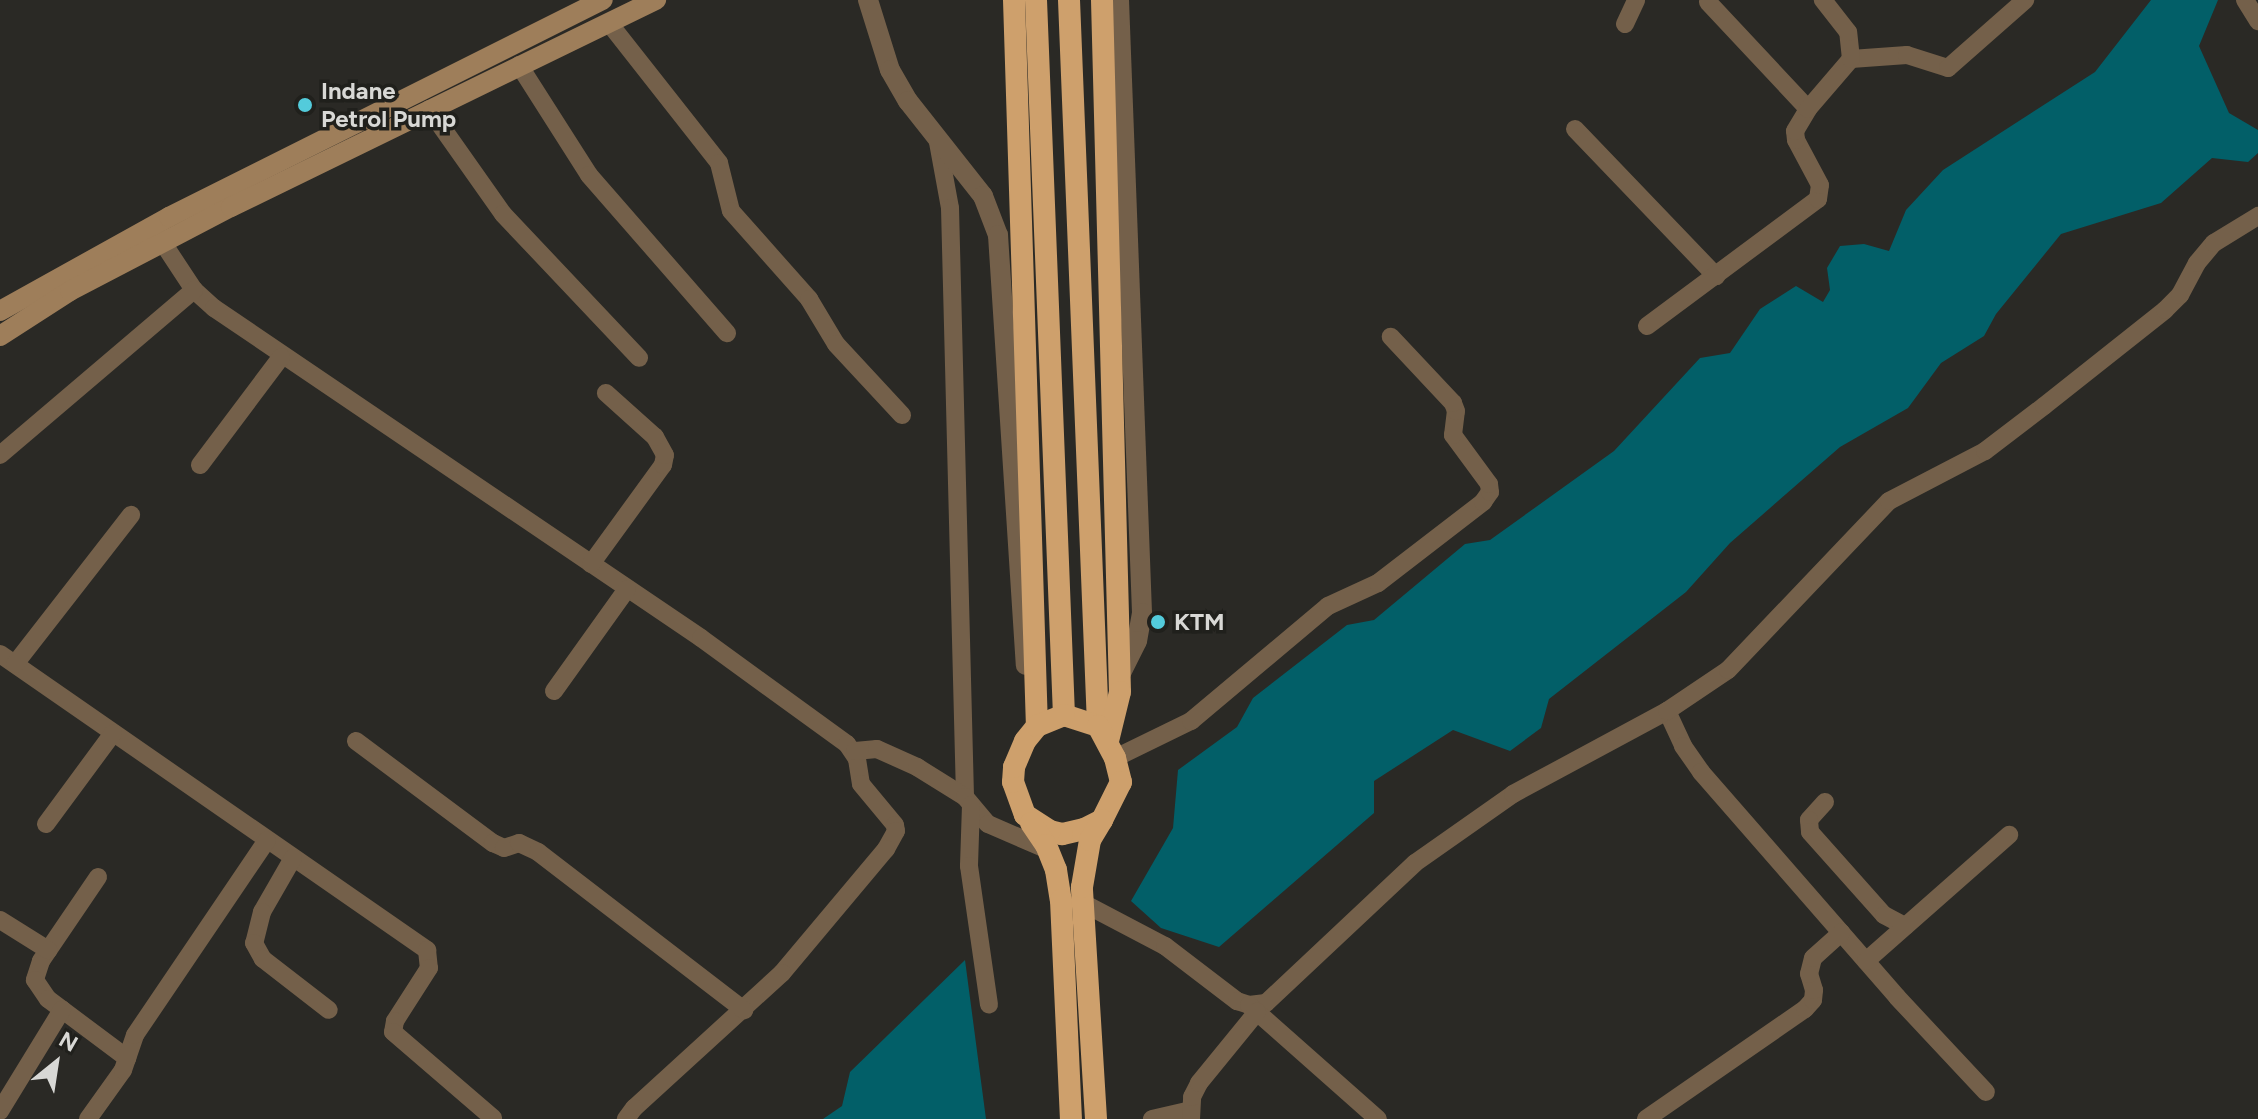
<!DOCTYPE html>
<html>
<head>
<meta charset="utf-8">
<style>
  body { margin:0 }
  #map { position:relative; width:2258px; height:1119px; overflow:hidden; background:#2a2925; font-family:Figtree,sans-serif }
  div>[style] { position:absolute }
  .water>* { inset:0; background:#025f68 }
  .minor>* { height:18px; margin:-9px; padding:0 9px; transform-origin:9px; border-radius:9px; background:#74604a }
  .tertiary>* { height:20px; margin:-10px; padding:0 10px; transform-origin:10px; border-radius:10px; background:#74604a }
  .secondary>* { height:20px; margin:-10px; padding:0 10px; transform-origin:10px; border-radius:10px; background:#9e7e5a }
  .trunk>* { height:22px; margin:-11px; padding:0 11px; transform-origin:11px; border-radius:11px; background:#cea06c }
  .dots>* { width:22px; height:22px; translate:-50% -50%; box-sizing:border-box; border:4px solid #20201c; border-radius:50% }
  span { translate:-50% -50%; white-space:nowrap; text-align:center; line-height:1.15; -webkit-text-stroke:7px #20201c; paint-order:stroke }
  .poi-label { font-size:24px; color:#d8d8d5; font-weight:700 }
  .left { translate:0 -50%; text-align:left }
  .north { position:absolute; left:16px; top:1023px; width:80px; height:80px; -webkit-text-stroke:6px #20201c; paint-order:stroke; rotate:30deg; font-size:22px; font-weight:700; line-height:32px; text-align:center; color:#d8d8d5 }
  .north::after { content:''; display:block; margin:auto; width:28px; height:36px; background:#d8d8d5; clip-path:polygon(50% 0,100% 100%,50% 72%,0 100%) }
</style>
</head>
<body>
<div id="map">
  <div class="water">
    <i style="clip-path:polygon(2151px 0,2218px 0,2199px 46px,2229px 113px,2258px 130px,2258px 153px,2248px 162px,2212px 158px,2161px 203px,2061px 234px,1996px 314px,1984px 336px,1941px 363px,1908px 408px,1840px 447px,1730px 543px,1686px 592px,1549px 699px,1541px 728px,1510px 751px,1453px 730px,1374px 781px,1374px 813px,1219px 947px,1161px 928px,1131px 901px,1173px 828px,1178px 770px,1237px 727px,1253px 698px,1347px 625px,1374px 620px,1465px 544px,1490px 540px,1614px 451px,1700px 358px,1730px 353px,1760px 309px,1796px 286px,1823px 302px,1830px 290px,1827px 268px,1840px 246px,1864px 244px,1889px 251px,1906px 210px,1943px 170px,2095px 72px)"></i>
    <i style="clip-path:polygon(965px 960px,986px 1119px,823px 1119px,842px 1106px,850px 1072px)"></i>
  </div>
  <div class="minor">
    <i style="left:2245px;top:0;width:25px;rotate:58deg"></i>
    <i style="left:1708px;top:2px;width:146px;rotate:46.9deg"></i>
    <i style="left:609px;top:23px;width:178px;rotate:51.8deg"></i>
    <i style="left:719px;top:163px;width:49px;rotate:76deg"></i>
    <i style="left:731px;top:211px;width:118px;rotate:48.4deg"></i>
    <i style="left:809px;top:299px;width:52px;rotate:59deg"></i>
    <i style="left:836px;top:344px;width:97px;rotate:47.1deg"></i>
    <i style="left:1625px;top:24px;width:26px;rotate:-65deg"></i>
    <i style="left:1851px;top:59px;width:56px;rotate:-4.1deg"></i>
    <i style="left:1907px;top:55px;width:43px;rotate:17.6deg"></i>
    <i style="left:1948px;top:68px;width:103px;rotate:-41.4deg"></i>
    <i style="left:519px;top:65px;width:130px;rotate:57.5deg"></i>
    <i style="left:589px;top:175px;width:210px;rotate:48.9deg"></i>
    <i style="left:429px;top:109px;width:128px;rotate:54.8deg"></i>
    <i style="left:503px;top:214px;width:198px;rotate:46.6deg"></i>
    <i style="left:1575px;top:129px;width:204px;rotate:46.2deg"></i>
    <i style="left:937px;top:137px;width:72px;rotate:79.6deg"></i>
    <i style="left:950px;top:208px;width:589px;rotate:88.54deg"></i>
    <i style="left:163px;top:243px;width:56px;rotate:56.6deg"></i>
    <i style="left:194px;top:290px;width:27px;rotate:42deg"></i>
    <i style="left:214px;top:308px;width:588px;rotate:34.12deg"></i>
    <i style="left:701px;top:638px;width:180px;rotate:36deg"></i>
    <i style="left:847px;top:744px;width:18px;rotate:56deg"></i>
    <i style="left:857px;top:759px;width:25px;rotate:81deg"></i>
    <i style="left:861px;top:784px;width:53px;rotate:50.3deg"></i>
    <i style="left:895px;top:825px;width:6px;rotate:81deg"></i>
    <i style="left:896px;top:831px;width:21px;rotate:119deg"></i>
    <i style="left:886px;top:849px;width:162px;rotate:130deg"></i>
    <i style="left:782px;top:973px;width:200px;rotate:137.6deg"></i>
    <i style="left:634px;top:1108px;width:14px;rotate:126deg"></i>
    <i style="left:1647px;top:326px;width:213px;rotate:-36.6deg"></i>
    <i style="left:1818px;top:199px;width:14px;rotate:-82deg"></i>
    <i style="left:1820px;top:185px;width:51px;rotate:-118.1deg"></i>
    <i style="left:1796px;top:140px;width:9px;rotate:-96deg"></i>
    <i style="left:1795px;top:131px;width:26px;rotate:-59deg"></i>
    <i style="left:1808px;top:109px;width:66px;rotate:-49.3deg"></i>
    <i style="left:1851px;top:59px;width:27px;rotate:-96deg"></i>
    <i style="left:1848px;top:32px;width:41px;rotate:-128deg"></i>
    <i style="left:0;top:455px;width:255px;rotate:-40.4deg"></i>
    <i style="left:200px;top:465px;width:135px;rotate:-53.1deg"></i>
    <i style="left:591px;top:564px;width:122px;rotate:-54deg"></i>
    <i style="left:663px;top:465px;width:10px;rotate:-79deg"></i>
    <i style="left:665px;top:455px;width:21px;rotate:-119deg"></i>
    <i style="left:655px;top:437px;width:66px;rotate:-138.1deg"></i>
    <i style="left:0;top:654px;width:520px;rotate:34.73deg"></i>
    <i style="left:427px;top:950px;width:18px;rotate:84deg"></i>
    <i style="left:429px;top:968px;width:63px;rotate:122.7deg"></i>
    <i style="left:395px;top:1021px;width:11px;rotate:100deg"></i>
    <i style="left:393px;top:1032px;width:132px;rotate:40.7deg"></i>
    <i style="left:15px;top:664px;width:189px;rotate:-52.1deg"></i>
    <i style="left:554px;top:691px;width:125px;rotate:-54.4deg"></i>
    <i style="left:1667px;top:711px;width:38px;rotate:65deg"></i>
    <i style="left:1683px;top:746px;width:32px;rotate:55deg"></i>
    <i style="left:1701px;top:772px;width:298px;rotate:48.9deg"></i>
    <i style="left:1897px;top:997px;width:130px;rotate:46.9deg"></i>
    <i style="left:356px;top:741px;width:171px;rotate:36.7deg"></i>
    <i style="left:493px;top:843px;width:12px;rotate:24deg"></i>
    <i style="left:504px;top:848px;width:16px;rotate:-18deg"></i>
    <i style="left:519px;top:843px;width:21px;rotate:25deg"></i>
    <i style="left:538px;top:852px;width:260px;rotate:37.5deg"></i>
    <i style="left:855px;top:751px;width:22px;rotate:-5deg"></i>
    <i style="left:877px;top:749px;width:44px;rotate:24.2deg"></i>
    <i style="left:917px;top:767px;width:57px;rotate:32deg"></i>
    <i style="left:965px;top:797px;width:35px;rotate:50deg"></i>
    <i style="left:988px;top:824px;width:65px;rotate:23.4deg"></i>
    <i style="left:1115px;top:758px;width:85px;rotate:-26deg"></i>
    <i style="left:1191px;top:721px;width:179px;rotate:-40deg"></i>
    <i style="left:1328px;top:606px;width:55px;rotate:-24.7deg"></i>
    <i style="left:1378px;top:583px;width:133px;rotate:-37.6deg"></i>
    <i style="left:1483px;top:502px;width:12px;rotate:-55deg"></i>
    <i style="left:1490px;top:492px;width:8px;rotate:-97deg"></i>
    <i style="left:1489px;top:484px;width:61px;rotate:-126.3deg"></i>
    <i style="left:1453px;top:435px;width:24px;rotate:-83deg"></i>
    <i style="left:1456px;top:411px;width:9px;rotate:-111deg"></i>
    <i style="left:1453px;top:403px;width:91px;rotate:-133.2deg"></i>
    <i style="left:1825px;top:802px;width:24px;rotate:132deg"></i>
    <i style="left:1809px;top:820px;width:12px;rotate:85deg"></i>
    <i style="left:1810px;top:832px;width:111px;rotate:48.3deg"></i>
    <i style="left:1884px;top:915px;width:24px;rotate:28deg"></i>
    <i style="left:971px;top:805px;width:61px;rotate:91.9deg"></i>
    <i style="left:969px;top:866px;width:140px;rotate:81.8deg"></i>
    <i style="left:46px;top:824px;width:113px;rotate:-53.6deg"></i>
    <i style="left:293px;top:858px;width:62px;rotate:119.9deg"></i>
    <i style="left:262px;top:912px;width:32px;rotate:104deg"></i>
    <i style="left:254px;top:943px;width:18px;rotate:61deg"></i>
    <i style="left:263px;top:959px;width:83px;rotate:37.7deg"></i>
    <i style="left:98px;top:877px;width:102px;rotate:124.2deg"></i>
    <i style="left:41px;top:961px;width:20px;rotate:108deg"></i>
    <i style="left:35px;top:980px;width:23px;rotate:56deg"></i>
    <i style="left:48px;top:999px;width:99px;rotate:36.8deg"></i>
    <i style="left:1083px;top:903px;width:93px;rotate:27.7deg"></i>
    <i style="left:1165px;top:946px;width:91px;rotate:37.4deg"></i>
    <i style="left:1237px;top:1001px;width:13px;rotate:18deg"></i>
    <i style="left:1249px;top:1005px;width:17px;rotate:-7deg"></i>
    <i style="left:1266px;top:1003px;width:204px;rotate:-43.2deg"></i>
    <i style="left:1415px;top:863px;width:120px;rotate:-35.1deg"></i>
    <i style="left:1513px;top:794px;width:175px;rotate:-28.3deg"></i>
    <i style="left:1667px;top:711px;width:73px;rotate:-33.9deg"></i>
    <i style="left:1728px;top:670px;width:233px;rotate:-46.4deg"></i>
    <i style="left:1889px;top:501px;width:108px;rotate:-27.5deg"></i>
    <i style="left:1985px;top:451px;width:74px;rotate:-37.3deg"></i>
    <i style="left:2044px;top:406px;width:154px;rotate:-38.4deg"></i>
    <i style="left:2165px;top:310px;width:21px;rotate:-45deg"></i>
    <i style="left:2180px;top:295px;width:36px;rotate:-62deg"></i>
    <i style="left:2197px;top:263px;width:26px;rotate:-50deg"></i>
    <i style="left:2214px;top:243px;width:52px;rotate:-31.5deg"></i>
    <i style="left:0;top:920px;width:57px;rotate:32deg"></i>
    <i style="left:1866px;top:961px;width:191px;rotate:-41.4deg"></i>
    <i style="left:1249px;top:1005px;width:172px;rotate:41.5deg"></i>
    <i style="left:0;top:1111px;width:119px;rotate:-58.5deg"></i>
    <i style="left:88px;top:1119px;width:60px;rotate:-54.5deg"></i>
    <i style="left:123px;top:1070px;width:37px;rotate:-71deg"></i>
    <i style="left:135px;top:1035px;width:235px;rotate:-55.9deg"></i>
    <i style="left:1152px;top:1119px;width:39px;rotate:-13deg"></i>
    <i style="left:1191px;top:1119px;width:22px;rotate:-87deg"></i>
    <i style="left:1192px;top:1097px;width:16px;rotate:-63deg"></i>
    <i style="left:1199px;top:1083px;width:92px;rotate:-50.8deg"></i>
    <i style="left:1646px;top:1119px;width:193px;rotate:-34.7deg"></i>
    <i style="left:1805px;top:1009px;width:12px;rotate:-48deg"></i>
    <i style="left:1813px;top:1000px;width:10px;rotate:-84deg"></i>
    <i style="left:1814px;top:990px;width:17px;rotate:-107deg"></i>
    <i style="left:1809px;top:974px;width:16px;rotate:-76deg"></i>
    <i style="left:1813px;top:958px;width:38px;rotate:-42deg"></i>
  </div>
  <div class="tertiary">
    <i style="left:868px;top:0;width:73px;rotate:72.6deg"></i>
    <i style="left:890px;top:70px;width:36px;rotate:60deg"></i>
    <i style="left:908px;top:101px;width:121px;rotate:51.7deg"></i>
    <i style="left:983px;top:196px;width:42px;rotate:69deg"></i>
    <i style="left:998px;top:235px;width:431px;rotate:86.3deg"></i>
    <i style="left:1119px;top:0;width:613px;rotate:87.85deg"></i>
    <i style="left:1142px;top:613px;width:28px;rotate:100deg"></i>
    <i style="left:1137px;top:641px;width:40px;rotate:116.6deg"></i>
  </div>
  <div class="secondary">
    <i style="left:0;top:311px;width:193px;rotate:-29.1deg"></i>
    <i style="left:169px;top:217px;width:485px;rotate:-26.6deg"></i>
    <i style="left:0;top:336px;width:83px;rotate:-32.7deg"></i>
    <i style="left:70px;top:291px;width:182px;rotate:-27.6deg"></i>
    <i style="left:231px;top:207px;width:473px;rotate:-26deg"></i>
  </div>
  <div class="trunk">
    <i style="left:1014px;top:0;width:726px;rotate:88.19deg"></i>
    <i style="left:1036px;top:0;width:716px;rotate:87.76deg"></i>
    <i style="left:1069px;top:0;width:727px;rotate:87.71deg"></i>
    <i style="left:1102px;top:0;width:692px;rotate:88.51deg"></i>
    <i style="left:1120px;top:692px;width:50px;rotate:103.8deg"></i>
    <i style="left:1064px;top:715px;width:36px;rotate:18deg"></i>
    <i style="left:1098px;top:726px;width:36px;rotate:62deg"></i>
    <i style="left:1115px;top:758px;width:25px;rotate:76deg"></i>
    <i style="left:1121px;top:782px;width:42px;rotate:116.6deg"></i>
    <i style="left:1102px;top:820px;width:20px;rotate:153deg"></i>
    <i style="left:1084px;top:829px;width:23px;rotate:167deg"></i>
    <i style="left:1062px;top:834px;width:12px;rotate:-166deg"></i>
    <i style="left:1050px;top:831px;width:30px;rotate:-147deg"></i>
    <i style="left:1025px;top:815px;width:35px;rotate:-110deg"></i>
    <i style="left:1013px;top:782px;width:15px;rotate:-86deg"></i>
    <i style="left:1014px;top:767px;width:28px;rotate:-67deg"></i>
    <i style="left:1025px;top:741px;width:19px;rotate:-51deg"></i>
    <i style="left:1037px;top:726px;width:29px;rotate:-22deg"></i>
    <i style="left:1031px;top:823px;width:27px;rotate:56deg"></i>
    <i style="left:1046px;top:845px;width:27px;rotate:68deg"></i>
    <i style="left:1056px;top:870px;width:30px;rotate:81deg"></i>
    <i style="left:1061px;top:900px;width:219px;rotate:87.4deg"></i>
    <i style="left:1096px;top:1119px;width:232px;rotate:-93.5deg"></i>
    <i style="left:1082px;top:887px;width:48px;rotate:-80.3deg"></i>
    <i style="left:1090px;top:840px;width:23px;rotate:-59deg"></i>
  </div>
  <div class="dots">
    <i style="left:305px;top:105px;background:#53cbdb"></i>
    <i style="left:1158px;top:622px;background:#53cbdb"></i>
  </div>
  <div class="poi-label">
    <span class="left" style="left:321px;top:105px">Indane<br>Petrol Pump</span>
    <span class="left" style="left:1174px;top:622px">KTM</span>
  </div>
  <div class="north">N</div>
</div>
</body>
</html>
